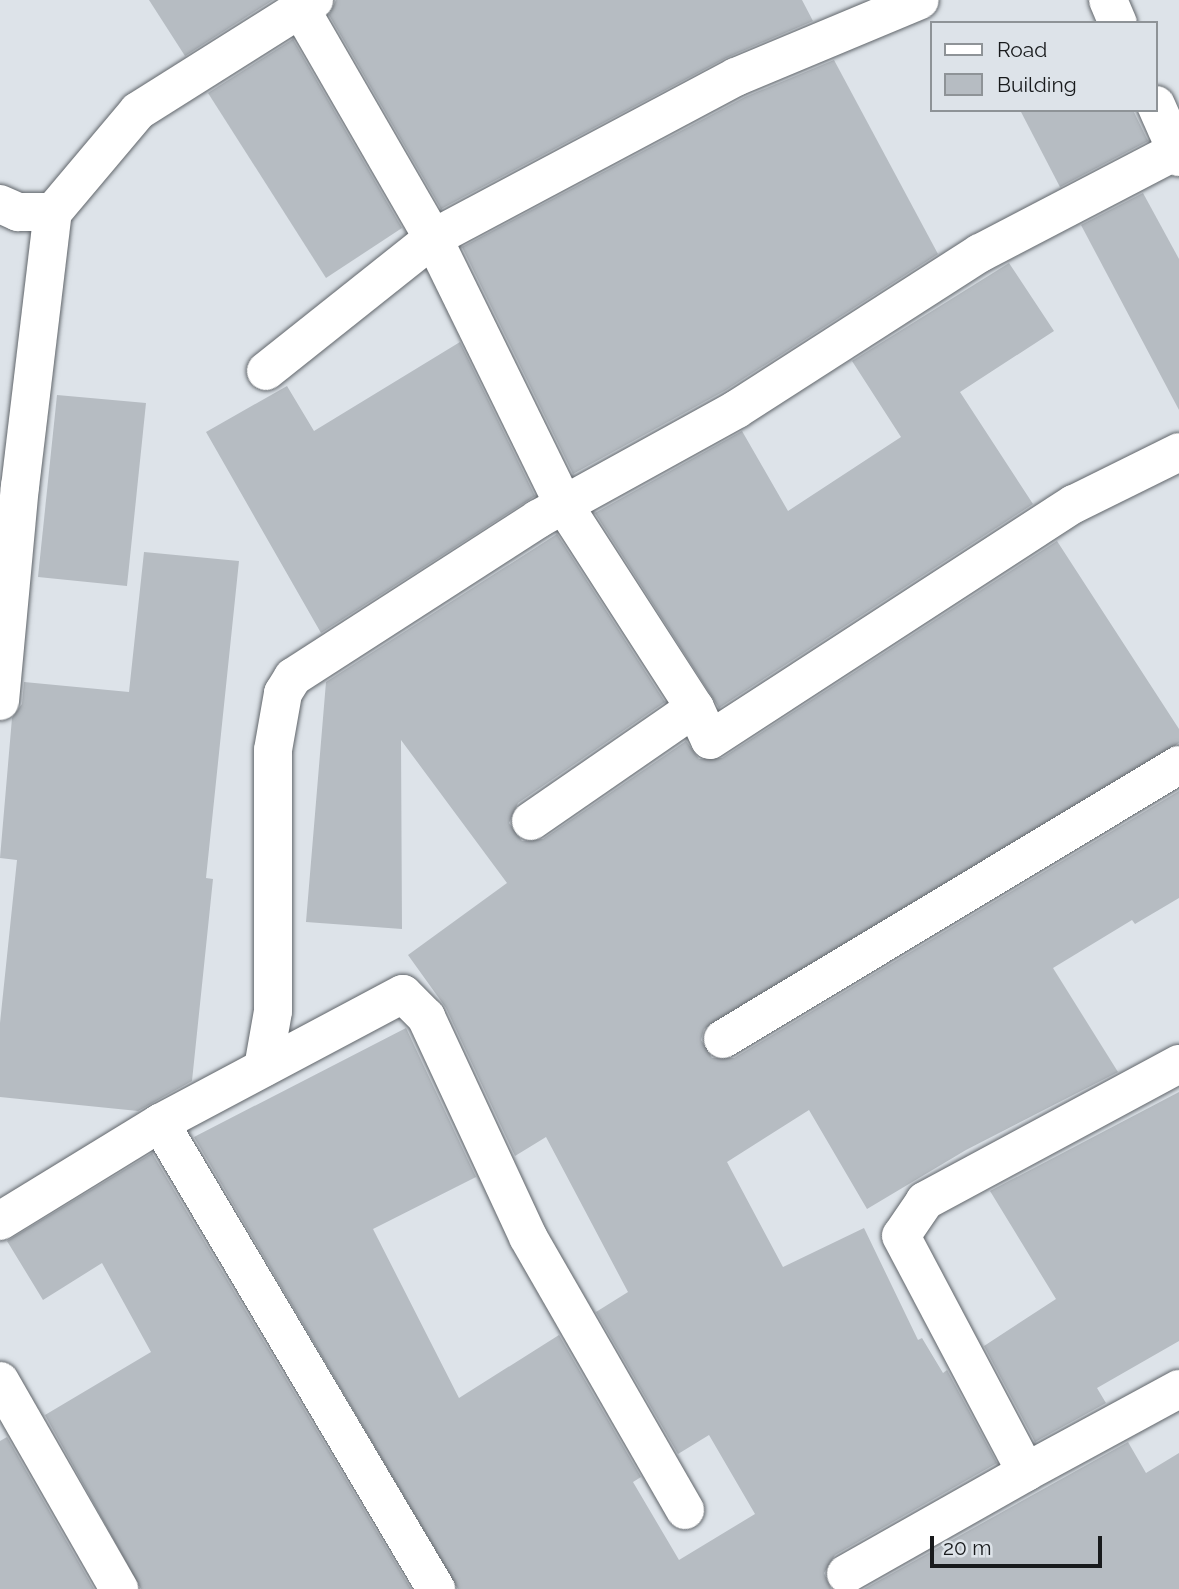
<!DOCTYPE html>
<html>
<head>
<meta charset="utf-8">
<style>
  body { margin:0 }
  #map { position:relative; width:1179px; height:1589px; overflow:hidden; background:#dde3e9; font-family:Raleway,sans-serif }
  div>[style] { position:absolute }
  .building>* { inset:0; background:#b6bcc2 }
  .roads { filter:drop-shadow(0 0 2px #60656a) drop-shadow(0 0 2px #60656a) }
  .street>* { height:38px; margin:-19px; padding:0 19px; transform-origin:19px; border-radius:19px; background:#fff }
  span { translate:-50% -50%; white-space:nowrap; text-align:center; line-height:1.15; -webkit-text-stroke:5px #dde3e9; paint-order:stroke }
  .legend { position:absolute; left:930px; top:21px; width:228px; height:91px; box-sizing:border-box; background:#dde3e9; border:2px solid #8e9397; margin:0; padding:9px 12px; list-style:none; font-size:21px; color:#181a1c }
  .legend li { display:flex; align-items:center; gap:14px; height:35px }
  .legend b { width:35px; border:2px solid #8e9397 }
  .scale { position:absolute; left:930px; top:1536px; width:172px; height:32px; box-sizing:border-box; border:4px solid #181a1c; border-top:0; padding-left:9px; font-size:21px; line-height:24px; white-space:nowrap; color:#181a1c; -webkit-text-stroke:5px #dde3e9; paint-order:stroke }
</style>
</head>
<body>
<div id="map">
  <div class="building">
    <i style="clip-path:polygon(149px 0,273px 0,185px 56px)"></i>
    <i style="clip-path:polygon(336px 0,802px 0,813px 21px,726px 58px,441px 209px,329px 15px)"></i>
    <i style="clip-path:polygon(293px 39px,402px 228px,326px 278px,208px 93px)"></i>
    <i style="clip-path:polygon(834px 60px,938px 254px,726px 390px,573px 474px,462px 247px,745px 97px)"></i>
    <i style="clip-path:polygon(1020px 110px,1133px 110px,1148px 141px,1060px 187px)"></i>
    <i style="clip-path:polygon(1143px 193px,1179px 259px,1179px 410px,1081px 225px)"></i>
    <i style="clip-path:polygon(1009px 263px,1054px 331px,960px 392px,1033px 504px,719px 708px,595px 513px,742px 431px,788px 511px,901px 437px,852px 361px)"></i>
    <i style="clip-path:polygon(460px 342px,535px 496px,321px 633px,206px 432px,287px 386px,314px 431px)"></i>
    <i style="clip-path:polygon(57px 395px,146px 403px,127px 586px,38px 577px)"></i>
    <i style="clip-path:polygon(557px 534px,665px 702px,518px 803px,509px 823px,522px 841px,543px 839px,686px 741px,699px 759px,722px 758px,1057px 541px,1179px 729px,1179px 743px,704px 1029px,701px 1040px,712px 1058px,734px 1058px,1179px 791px,1179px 898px,1135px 924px,1132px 920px,1053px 968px,1118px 1072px,966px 1150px,867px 1209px,809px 1110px,727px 1162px,783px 1267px,864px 1228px,918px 1340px,922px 1338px,943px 1373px,947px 1370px,997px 1463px,835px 1555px,824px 1573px,831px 1589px,458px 1589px,194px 1137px,406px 1028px,476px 1177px,373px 1229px,459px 1398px,559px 1335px,641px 1477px,633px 1482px,679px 1560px,755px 1514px,709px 1435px,678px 1454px,596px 1312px,628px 1292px,546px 1137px,515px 1156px,446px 1008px,408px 955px,507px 883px,401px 740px,402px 929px,306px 922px,326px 682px)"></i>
    <i style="clip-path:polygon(144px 552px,239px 561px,206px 878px,213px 879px,192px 1081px,138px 1111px,0 1097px,0 1023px,17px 860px,0 858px,12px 718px,22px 704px,24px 682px,129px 692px)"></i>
    <i style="clip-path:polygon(1179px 1092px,1179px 1341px,1097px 1388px,1106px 1403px,1035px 1442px,984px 1346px,1056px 1299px,990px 1191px)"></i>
    <i style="clip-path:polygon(152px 1153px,411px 1589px,141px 1589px,45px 1415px,151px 1352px,102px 1263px,43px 1300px,7px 1241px)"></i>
    <i style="clip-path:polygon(7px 1437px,94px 1589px,0 1589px,0 1441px)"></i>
    <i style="clip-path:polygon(1128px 1442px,1146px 1473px,1179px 1453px,1179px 1589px,864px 1589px)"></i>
  </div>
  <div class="roads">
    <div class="street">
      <i style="left:1108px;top:0;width:25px;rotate:67deg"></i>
      <i style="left:300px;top:8px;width:266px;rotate:60deg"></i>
      <i style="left:433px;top:238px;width:297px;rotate:63.9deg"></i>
      <i style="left:564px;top:505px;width:242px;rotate:57.2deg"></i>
      <i style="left:695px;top:708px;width:35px;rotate:65deg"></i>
      <i style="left:710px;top:740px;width:434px;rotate:-33deg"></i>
      <i style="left:1074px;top:504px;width:117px;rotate:-26.3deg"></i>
      <i style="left:1156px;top:105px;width:57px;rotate:66.1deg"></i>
      <i style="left:0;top:204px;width:20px;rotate:24deg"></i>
      <i style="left:18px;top:212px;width:35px"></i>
      <i style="left:53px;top:212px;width:132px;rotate:-49.9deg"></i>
      <i style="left:138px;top:111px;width:208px;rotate:-32.2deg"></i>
      <i style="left:266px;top:371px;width:213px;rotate:-38.5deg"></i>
      <i style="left:433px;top:238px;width:343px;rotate:-28deg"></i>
      <i style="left:736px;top:77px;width:199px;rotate:-22.7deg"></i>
      <i style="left:0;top:701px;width:215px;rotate:-84.7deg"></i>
      <i style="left:20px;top:487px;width:277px;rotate:-83.2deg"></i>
      <i style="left:531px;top:821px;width:199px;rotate:-34.6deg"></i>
      <i style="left:723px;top:1039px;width:532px;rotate:-31deg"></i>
      <i style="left:1179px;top:1064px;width:289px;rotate:151.7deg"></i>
      <i style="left:925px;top:1201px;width:42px;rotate:124.4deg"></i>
      <i style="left:901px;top:1236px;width:267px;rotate:62.1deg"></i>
      <i style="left:1026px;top:1472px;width:174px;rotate:-28.5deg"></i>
      <i style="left:263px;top:1068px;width:58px;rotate:-80deg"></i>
      <i style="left:273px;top:1011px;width:261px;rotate:-90deg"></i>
      <i style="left:273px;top:750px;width:58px;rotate:-80deg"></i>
      <i style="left:283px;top:693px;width:19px;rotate:-58deg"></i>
      <i style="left:293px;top:677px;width:292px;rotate:-32.8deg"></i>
      <i style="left:538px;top:519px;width:227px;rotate:-28.9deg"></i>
      <i style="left:737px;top:409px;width:289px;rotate:-32.7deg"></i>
      <i style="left:980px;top:253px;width:221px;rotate:-27.5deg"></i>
      <i style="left:160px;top:1123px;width:542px;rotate:59.36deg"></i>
      <i style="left:0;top:1221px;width:188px;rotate:-31.5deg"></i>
      <i style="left:160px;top:1123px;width:275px;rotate:-28deg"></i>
      <i style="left:403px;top:994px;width:33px;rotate:45deg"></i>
      <i style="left:426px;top:1017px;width:242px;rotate:65.1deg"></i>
      <i style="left:528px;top:1237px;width:315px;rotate:60.1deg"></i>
      <i style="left:0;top:1381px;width:240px;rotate:60.2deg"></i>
      <i style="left:846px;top:1574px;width:207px;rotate:-29.5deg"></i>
    </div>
  </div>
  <ul class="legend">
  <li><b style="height:9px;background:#fff"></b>Road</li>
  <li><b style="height:19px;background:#b6bcc2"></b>Building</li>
  </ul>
  <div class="scale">20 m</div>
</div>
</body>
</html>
